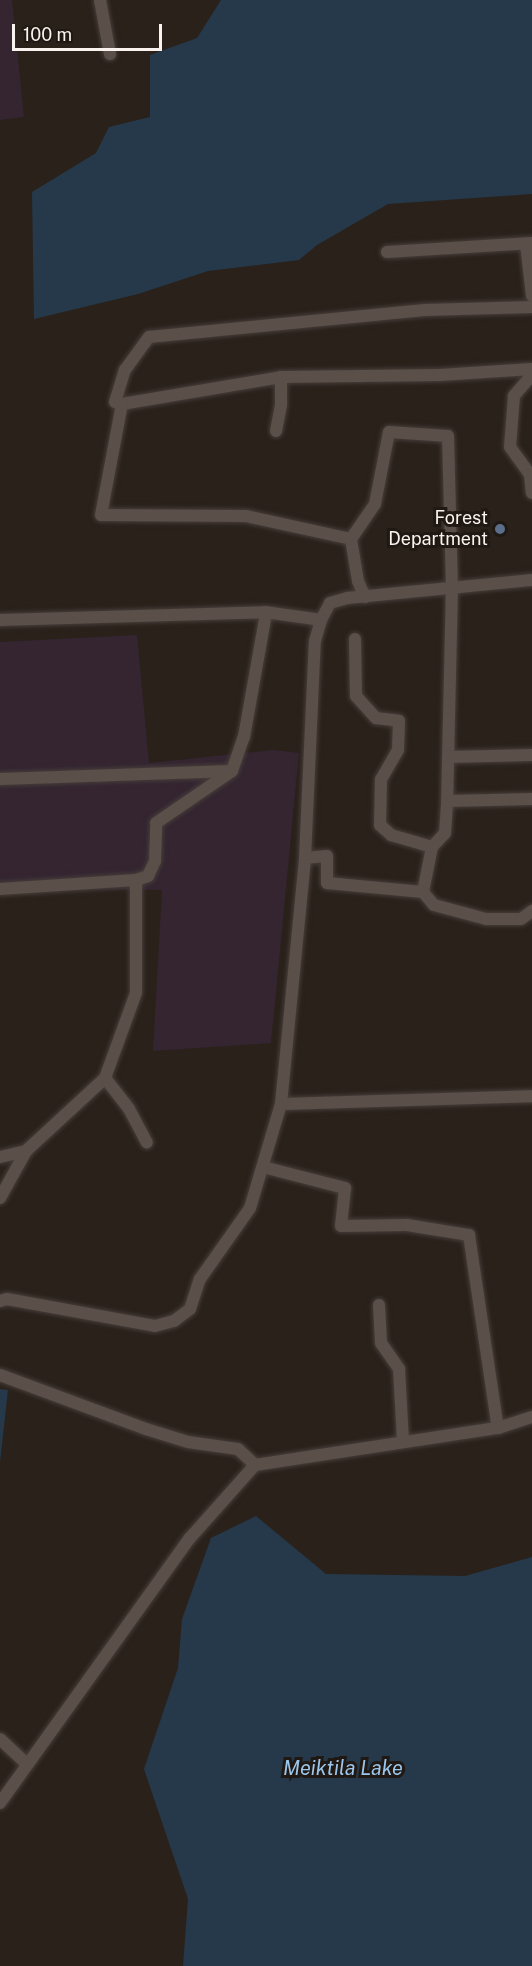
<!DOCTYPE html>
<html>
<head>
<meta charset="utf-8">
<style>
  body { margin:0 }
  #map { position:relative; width:532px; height:1966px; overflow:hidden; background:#2a211b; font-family:"Public Sans",sans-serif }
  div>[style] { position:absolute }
  .education>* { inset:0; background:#342531 }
  .water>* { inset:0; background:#25394b }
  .roads { filter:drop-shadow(0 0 2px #463d39) drop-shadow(0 0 2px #463d39) }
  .minor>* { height:12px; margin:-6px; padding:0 6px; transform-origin:6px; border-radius:6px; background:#5a4f49 }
  .dots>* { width:16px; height:16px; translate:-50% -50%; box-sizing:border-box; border:3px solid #201812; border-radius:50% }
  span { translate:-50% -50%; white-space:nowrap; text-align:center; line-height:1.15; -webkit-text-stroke:6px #201812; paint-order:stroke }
  .poi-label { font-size:18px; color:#f9f2ee }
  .right { translate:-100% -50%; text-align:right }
  .water-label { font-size:20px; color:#9bc6ed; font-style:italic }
  .scale { position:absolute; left:12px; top:24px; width:150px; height:27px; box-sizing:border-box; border:3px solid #f9f2ee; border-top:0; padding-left:8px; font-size:18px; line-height:21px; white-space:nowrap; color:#f9f2ee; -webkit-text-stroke:4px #201812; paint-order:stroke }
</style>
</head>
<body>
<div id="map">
  <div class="education">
    <i style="clip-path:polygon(0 0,12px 0,24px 117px,0 120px)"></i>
    <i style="clip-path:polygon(137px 635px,149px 763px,273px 750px,299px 753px,271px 1043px,153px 1051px,162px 890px,0 889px,0 642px)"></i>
  </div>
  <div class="water">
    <i style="clip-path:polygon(221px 0,532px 0,532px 194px,388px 204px,317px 245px,299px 260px,208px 271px,138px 294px,34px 319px,32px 192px,96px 153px,109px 127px,150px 117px,150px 55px,197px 38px)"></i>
    <i style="clip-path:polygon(0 1389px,8px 1390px,0 1462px)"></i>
    <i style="clip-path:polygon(256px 1516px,326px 1574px,465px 1576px,532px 1557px,532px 1966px,183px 1966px,188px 1899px,144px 1769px,178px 1668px,182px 1619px,211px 1538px)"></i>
  </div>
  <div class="roads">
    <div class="minor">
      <i style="left:100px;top:0;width:55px;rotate:79.5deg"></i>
      <i style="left:526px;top:244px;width:52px;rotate:83.4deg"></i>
      <i style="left:387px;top:252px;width:145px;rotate:-3.6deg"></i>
      <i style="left:532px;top:375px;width:28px;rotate:131deg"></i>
      <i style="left:514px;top:396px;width:51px;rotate:94.5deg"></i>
      <i style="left:510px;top:447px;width:34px;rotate:54deg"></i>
      <i style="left:530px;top:475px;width:18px;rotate:84deg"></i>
      <i style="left:122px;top:404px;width:161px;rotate:-9.6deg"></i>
      <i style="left:281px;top:377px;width:159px;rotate:-0.7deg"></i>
      <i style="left:440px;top:375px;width:92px;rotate:-3.7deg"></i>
      <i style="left:276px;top:431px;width:26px;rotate:-79deg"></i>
      <i style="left:281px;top:405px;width:28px;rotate:-90deg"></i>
      <i style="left:351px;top:539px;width:42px;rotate:-55.6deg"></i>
      <i style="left:375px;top:504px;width:73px;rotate:-79deg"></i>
      <i style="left:389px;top:432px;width:59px;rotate:3.9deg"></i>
      <i style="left:448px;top:436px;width:150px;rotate:88.5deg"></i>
      <i style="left:452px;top:586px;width:215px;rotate:91.3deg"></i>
      <i style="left:365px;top:597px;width:17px;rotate:-114deg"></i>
      <i style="left:358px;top:581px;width:43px;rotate:-99.5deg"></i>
      <i style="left:351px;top:539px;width:107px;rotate:-167.6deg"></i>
      <i style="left:246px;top:516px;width:145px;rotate:-179.6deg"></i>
      <i style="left:101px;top:515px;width:113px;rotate:-79.3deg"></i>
      <i style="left:122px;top:404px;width:7px;rotate:-164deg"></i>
      <i style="left:115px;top:402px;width:34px;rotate:-73deg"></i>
      <i style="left:125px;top:370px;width:41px;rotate:-54deg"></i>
      <i style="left:149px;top:337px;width:277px;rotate:-5.6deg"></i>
      <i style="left:425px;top:310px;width:107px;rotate:-1.6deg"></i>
      <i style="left:0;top:620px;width:265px;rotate:-1.7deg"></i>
      <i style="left:265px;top:612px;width:57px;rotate:8.1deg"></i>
      <i style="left:321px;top:620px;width:19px;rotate:-62deg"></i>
      <i style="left:330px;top:603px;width:19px;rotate:-16deg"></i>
      <i style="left:348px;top:598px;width:185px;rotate:-5.6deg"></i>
      <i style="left:355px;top:639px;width:57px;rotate:89deg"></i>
      <i style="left:356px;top:696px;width:30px;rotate:48deg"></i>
      <i style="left:376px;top:718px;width:23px;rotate:7deg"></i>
      <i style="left:399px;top:721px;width:29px;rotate:92deg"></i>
      <i style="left:398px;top:750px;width:34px;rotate:120deg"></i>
      <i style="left:381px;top:779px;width:46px;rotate:91.2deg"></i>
      <i style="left:380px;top:825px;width:15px;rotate:42deg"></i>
      <i style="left:391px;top:835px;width:43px;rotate:16.3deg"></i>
      <i style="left:432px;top:847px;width:46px;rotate:101.3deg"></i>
      <i style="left:423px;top:892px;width:17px;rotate:50deg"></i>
      <i style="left:434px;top:905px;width:54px;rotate:15.1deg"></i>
      <i style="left:486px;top:919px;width:35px"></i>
      <i style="left:521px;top:919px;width:14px;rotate:-36deg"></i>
      <i style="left:448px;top:757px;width:84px;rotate:-1.4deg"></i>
      <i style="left:0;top:779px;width:232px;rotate:-2deg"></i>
      <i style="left:432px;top:847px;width:19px;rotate:-47deg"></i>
      <i style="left:445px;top:833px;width:32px;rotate:-86deg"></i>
      <i style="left:447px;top:801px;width:85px;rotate:-1.3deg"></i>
      <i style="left:305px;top:858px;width:22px;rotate:-5deg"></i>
      <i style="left:327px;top:856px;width:27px;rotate:90deg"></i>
      <i style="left:327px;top:883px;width:96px;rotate:5.4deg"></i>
      <i style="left:0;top:889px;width:136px;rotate:-3.8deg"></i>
      <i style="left:136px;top:880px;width:13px;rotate:-18deg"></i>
      <i style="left:148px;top:876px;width:17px;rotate:-65deg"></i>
      <i style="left:155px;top:861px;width:38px;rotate:-88deg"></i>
      <i style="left:156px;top:823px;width:92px;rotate:-34.4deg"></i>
      <i style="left:232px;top:771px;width:36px;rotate:-71deg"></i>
      <i style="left:244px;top:737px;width:125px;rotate:-79.9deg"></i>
      <i style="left:105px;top:1078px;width:39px;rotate:52deg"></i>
      <i style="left:129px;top:1109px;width:38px;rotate:62deg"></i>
      <i style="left:281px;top:1104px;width:251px;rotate:-1.8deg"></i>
      <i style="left:0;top:1157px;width:27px;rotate:-13deg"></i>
      <i style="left:263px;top:1167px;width:85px;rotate:14.4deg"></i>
      <i style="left:345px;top:1188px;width:38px;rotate:96deg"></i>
      <i style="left:341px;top:1226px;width:66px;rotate:-0.9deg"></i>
      <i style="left:407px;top:1225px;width:63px;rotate:9.2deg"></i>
      <i style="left:469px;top:1235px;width:195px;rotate:81.5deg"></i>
      <i style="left:0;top:1198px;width:54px;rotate:-61deg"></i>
      <i style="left:26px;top:1151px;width:108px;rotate:-42.7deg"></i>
      <i style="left:105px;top:1078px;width:90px;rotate:-70deg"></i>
      <i style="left:136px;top:993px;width:113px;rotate:-90deg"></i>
      <i style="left:0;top:1301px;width:7px;rotate:-16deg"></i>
      <i style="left:7px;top:1299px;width:150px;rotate:10.3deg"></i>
      <i style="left:155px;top:1326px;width:20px;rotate:-15deg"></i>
      <i style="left:174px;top:1321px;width:20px;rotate:-37deg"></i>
      <i style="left:190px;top:1309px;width:32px;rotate:-72deg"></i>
      <i style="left:200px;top:1279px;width:87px;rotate:-54.8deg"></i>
      <i style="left:250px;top:1208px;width:109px;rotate:-73.4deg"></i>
      <i style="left:281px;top:1104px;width:247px;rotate:-84.4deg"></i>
      <i style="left:305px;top:858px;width:217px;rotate:-87.4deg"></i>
      <i style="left:315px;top:641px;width:22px;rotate:-74deg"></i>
      <i style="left:379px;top:1305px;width:38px;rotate:87deg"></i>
      <i style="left:381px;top:1343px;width:32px;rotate:55deg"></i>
      <i style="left:399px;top:1369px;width:72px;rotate:86.8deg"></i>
      <i style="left:0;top:1375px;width:156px;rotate:20.3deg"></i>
      <i style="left:146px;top:1429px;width:44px;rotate:17.2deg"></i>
      <i style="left:188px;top:1442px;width:50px;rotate:8deg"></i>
      <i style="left:238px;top:1449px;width:23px;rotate:43deg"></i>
      <i style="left:0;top:1739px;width:35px;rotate:43deg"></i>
      <i style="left:0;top:1803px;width:326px;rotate:-54.4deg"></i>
      <i style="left:190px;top:1538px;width:98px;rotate:-48.3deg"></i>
      <i style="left:255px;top:1465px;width:246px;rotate:-8.7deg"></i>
      <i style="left:498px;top:1428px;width:36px;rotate:-18deg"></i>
    </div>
  </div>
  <div class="dots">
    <i style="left:500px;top:529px;background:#5c6f8a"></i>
  </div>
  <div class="poi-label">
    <span class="right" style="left:488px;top:529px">Forest<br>Department</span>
  </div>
  <div class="water-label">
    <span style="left:343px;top:1768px">Meiktila Lake</span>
  </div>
  <div class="scale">100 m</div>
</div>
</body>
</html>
